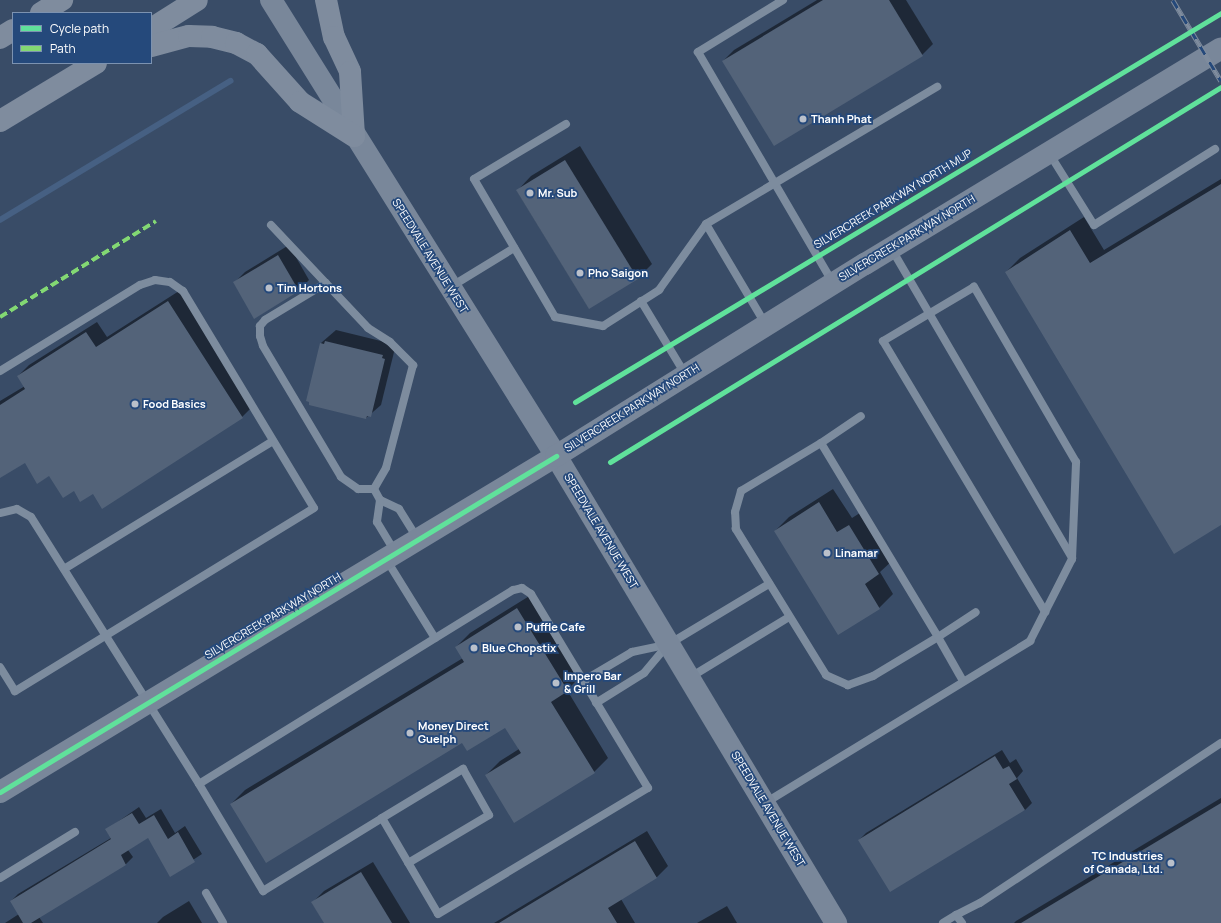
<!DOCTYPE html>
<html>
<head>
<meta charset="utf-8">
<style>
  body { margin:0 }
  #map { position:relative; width:1221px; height:923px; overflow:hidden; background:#394c67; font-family:Manrope,sans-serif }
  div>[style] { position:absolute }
  .shadow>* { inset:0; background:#0007 }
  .stream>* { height:5.5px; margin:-2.75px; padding:0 2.75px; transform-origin:2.75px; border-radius:2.75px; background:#466083 }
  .building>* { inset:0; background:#536379 }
  .lane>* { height:8px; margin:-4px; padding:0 4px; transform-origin:4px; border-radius:4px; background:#7d8c9e }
  .secondary>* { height:22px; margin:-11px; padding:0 11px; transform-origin:11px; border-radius:11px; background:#79879a }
  .highway>* { height:22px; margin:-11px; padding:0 11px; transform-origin:11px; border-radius:11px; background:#7f8c9e }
  .rail>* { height:4.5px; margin-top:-2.25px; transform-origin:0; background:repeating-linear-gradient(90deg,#25497b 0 9px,#7f8c9e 0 18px); box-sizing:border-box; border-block:1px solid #7f8c9e }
  .quiet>* { height:4px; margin-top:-2px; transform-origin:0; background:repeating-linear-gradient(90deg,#83d873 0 8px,transparent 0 12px) }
  .cycleway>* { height:5px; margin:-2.5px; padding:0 2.5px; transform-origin:2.5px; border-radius:2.5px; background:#60e19b }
  .dots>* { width:11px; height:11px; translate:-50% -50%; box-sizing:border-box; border:2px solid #25497b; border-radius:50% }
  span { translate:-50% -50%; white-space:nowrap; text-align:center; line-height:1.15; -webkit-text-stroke:3.5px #25497b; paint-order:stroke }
  .poi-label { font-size:11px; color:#fff; font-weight:700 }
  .left { translate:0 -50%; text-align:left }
  .right { translate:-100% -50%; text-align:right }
  .street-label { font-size:11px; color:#fff }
  .legend { position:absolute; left:12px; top:12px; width:140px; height:52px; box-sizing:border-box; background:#25497b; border:1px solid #7c92b0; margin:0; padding:5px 7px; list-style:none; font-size:12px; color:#fff }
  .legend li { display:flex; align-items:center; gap:8px; height:20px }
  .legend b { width:20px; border:1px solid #7c92b0 }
</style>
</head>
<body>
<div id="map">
  <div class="shadow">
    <i style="clip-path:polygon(817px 0,906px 0,933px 44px,922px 55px,723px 61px,734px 50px)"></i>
    <i style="clip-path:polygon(580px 146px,652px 264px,638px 278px,589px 308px,517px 191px,531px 176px)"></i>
    <i style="clip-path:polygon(1221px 179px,1221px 524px,1006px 272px,1020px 258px,1084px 217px,1104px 250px)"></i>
    <i style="clip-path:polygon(289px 245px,309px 280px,299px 290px,255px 317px,234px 283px,245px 272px)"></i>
    <i style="clip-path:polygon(179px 291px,253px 406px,242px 417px,93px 493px,74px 490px,25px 462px,0 477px,0 401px,25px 386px,18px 376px,29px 365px,97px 322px,107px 337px)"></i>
    <i style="clip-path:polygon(336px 330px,393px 344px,395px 348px,381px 405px,366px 418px,321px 343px)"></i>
    <i style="clip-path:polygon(833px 489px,852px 518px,863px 511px,893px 560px,880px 572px,893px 594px,879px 608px,775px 531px,789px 517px)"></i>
    <i style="clip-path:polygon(531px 595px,581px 676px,567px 690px,608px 758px,594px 772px,486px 775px,500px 761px,519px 749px,506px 727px,463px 741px,231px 804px,245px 790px,463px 658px,456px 647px,470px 633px)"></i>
    <i style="clip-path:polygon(1002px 750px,1010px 763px,1016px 759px,1023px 771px,1017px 778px,1032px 803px,1025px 810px,859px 840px,866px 833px)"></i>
    <i style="clip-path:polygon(1221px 798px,1221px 923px,1014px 923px,1016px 921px)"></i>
    <i style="clip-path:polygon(139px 807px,146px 818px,161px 809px,175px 833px,185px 826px,202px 854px,170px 875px,148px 837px,128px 850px,133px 857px,126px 864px,39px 917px,43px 923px,5px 923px,19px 914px,11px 901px,18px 894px,111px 838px,106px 830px)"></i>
    <i style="clip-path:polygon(647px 831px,668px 866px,657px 877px,621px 899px,635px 923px,494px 923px)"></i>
    <i style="clip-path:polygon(373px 862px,410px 923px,325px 923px,312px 903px,324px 891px)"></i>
    <i style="clip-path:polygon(189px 901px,202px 923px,157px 923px,163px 917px)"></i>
    <i style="clip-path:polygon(727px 906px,737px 923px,697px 923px)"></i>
  </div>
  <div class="stream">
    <i style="left:0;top:220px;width:269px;rotate:-31.1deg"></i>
  </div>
  <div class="building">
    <i style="clip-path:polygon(823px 0,889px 0,923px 56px,774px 146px,722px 61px)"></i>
    <i style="clip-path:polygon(565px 160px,638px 279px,589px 309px,516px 190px)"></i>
    <i style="clip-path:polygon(1221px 184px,1221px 525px,1174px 554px,1005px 272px,1070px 230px,1090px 263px)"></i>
    <i style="clip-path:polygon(278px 255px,299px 291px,254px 319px,233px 282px)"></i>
    <i style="clip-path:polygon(168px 301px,243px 418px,102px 509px,93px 494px,80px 502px,74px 491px,63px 498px,49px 476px,37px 484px,25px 463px,0 478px,0 405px,25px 389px,17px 376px,86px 332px,96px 347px)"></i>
    <i style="clip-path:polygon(325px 341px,383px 355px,382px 358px,385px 359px,371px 417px,367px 416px,366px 419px,309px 405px,309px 402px,306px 401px,320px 343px,324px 344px)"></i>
    <i style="clip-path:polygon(819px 502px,837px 532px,849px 525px,879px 574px,865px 584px,880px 609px,838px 635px,774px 531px)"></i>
    <i style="clip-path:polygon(517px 608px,568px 691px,551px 702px,595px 773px,514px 823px,485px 775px,521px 753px,505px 728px,467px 751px,462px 743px,266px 863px,230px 804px,464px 662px,455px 647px)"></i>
    <i style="clip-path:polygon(995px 756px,1003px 769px,1009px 766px,1017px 779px,1009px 784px,1025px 810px,890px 892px,858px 840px)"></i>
    <i style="clip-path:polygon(1221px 803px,1221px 923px,1021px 923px)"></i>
    <i style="clip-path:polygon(132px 813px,139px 824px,154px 815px,168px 839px,178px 832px,195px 862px,170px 877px,148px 838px,121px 855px,126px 865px,31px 923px,23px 923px,10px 901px,111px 839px,105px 829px)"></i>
    <i style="clip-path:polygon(635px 841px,657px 878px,608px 908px,617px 923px,499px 923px)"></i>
    <i style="clip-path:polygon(361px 872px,392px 923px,324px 923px,311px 902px)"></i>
  </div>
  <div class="lane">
    <i style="left:783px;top:0;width:100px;rotate:148.5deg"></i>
    <i style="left:698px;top:52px;width:268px;rotate:59.7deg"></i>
    <i style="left:566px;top:124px;width:107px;rotate:149.1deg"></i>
    <i style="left:474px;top:179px;width:160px;rotate:59.6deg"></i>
    <i style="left:555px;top:317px;width:49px;rotate:10.6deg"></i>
    <i style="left:603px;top:326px;width:67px;rotate:-32.7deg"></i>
    <i style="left:659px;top:290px;width:81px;rotate:-54.5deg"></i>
    <i style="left:706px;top:224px;width:269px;rotate:-30.7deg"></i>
    <i style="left:1049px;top:153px;width:85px;rotate:58deg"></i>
    <i style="left:1094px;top:225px;width:143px;rotate:-32.1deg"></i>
    <i style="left:706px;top:224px;width:117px;rotate:59.3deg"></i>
    <i style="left:271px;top:225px;width:141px;rotate:46.7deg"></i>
    <i style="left:368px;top:328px;width:26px;rotate:32deg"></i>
    <i style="left:390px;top:342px;width:33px;rotate:45deg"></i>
    <i style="left:413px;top:365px;width:106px;rotate:104.7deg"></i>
    <i style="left:386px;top:468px;width:24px;rotate:120deg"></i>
    <i style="left:374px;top:489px;width:13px;rotate:61deg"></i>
    <i style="left:380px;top:500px;width:21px;rotate:25deg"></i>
    <i style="left:399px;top:509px;width:34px;rotate:58deg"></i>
    <i style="left:891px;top:248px;width:359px;rotate:59.7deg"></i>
    <i style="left:326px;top:283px;width:71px;rotate:148.8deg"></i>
    <i style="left:265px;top:320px;width:8px;rotate:130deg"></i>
    <i style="left:260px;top:326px;width:10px;rotate:90deg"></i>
    <i style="left:260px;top:336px;width:10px;rotate:73deg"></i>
    <i style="left:263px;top:346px;width:152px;rotate:59.2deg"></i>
    <i style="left:341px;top:477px;width:21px;rotate:35deg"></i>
    <i style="left:358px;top:489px;width:16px"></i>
    <i style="left:452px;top:286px;width:73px;rotate:-31.5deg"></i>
    <i style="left:641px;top:301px;width:85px;rotate:58.9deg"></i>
    <i style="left:0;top:371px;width:164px;rotate:-31.6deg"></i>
    <i style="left:140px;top:285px;width:16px;rotate:-18deg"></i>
    <i style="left:155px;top:280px;width:15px;rotate:8deg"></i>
    <i style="left:170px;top:282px;width:16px;rotate:35deg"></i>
    <i style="left:183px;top:291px;width:253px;rotate:58.9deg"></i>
    <i style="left:314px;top:508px;width:351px;rotate:148.5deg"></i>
    <i style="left:15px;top:691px;width:28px;rotate:-122deg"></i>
    <i style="left:821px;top:443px;width:227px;rotate:58.9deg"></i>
    <i style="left:938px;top:637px;width:76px;rotate:149deg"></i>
    <i style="left:873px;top:676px;width:27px;rotate:160deg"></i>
    <i style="left:848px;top:685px;width:24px;rotate:-156deg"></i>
    <i style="left:826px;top:675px;width:172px;rotate:-121.7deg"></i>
    <i style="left:736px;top:529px;width:17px;rotate:-93deg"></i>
    <i style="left:735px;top:512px;width:22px;rotate:-74deg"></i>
    <i style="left:741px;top:491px;width:93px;rotate:-31deg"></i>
    <i style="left:821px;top:443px;width:48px;rotate:-34deg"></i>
    <i style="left:380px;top:500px;width:22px;rotate:98deg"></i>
    <i style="left:377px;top:522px;width:35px;rotate:59deg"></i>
    <i style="left:0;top:513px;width:17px;rotate:-13deg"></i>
    <i style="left:17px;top:509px;width:16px;rotate:30deg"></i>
    <i style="left:31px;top:517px;width:315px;rotate:57.8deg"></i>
    <i style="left:199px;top:784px;width:125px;rotate:59.1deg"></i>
    <i style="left:263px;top:891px;width:140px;rotate:-31.5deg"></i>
    <i style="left:382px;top:818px;width:111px;rotate:59.7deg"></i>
    <i style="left:438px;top:914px;width:245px;rotate:-31deg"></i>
    <i style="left:648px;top:788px;width:227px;rotate:-121.1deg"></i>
    <i style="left:531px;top:594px;width:11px;rotate:-146deg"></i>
    <i style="left:522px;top:588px;width:9px;rotate:167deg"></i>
    <i style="left:513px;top:590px;width:369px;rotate:148.3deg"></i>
    <i style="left:386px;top:559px;width:93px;rotate:58.2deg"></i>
    <i style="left:64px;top:569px;width:245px;rotate:-31.5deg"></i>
    <i style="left:689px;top:678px;width:117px;rotate:-31.4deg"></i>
    <i style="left:583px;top:681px;width:57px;rotate:-30.6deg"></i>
    <i style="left:632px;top:652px;width:38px;rotate:-12deg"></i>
    <i style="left:669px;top:644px;width:117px;rotate:-31deg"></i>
    <i style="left:963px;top:681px;width:51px;rotate:-119.6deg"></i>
    <i style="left:938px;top:637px;width:45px;rotate:-33.3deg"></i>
    <i style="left:596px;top:703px;width:57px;rotate:-32deg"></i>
    <i style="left:644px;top:673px;width:38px;rotate:-50deg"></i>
    <i style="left:765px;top:803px;width:311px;rotate:-31.4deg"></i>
    <i style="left:1030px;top:641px;width:33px;rotate:-63deg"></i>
    <i style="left:1045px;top:612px;width:59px;rotate:-63deg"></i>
    <i style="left:1072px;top:559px;width:97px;rotate:-87.6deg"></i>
    <i style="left:1076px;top:462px;width:203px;rotate:-120.2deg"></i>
    <i style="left:974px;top:287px;width:106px;rotate:149.3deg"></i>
    <i style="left:883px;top:341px;width:316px;rotate:59.1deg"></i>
    <i style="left:382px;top:818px;width:95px;rotate:-31.2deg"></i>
    <i style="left:463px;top:769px;width:53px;rotate:60.5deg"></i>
    <i style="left:489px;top:815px;width:94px;rotate:149.3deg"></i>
    <i style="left:0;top:878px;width:88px;rotate:-31.5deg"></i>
    <i style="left:206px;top:893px;width:34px;rotate:60deg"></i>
    <i style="left:956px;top:915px;width:27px;rotate:-27deg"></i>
    <i style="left:980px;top:903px;width:289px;rotate:-33.6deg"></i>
    <i style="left:943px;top:923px;width:15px;rotate:-32deg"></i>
    <i style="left:956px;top:915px;width:10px;rotate:53deg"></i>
  </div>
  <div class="secondary">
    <i style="left:271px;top:0;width:538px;rotate:57.99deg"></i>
    <i style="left:556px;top:456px;width:545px;rotate:59.05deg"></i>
    <i style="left:0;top:792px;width:650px;rotate:-31.15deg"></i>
    <i style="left:556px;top:456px;width:364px;rotate:-31.9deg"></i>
    <i style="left:865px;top:264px;width:416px;rotate:-31.2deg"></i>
  </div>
  <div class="highway">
    <i style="left:326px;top:0;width:38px;rotate:78deg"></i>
    <i style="left:334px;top:37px;width:38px;rotate:65deg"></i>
    <i style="left:350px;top:72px;width:64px;rotate:86.4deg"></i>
    <i style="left:41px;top:13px;width:25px;rotate:-32deg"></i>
    <i style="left:151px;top:29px;width:54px;rotate:-32.2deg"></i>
    <i style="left:0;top:38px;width:15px;rotate:-32deg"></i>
    <i style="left:151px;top:46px;width:39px;rotate:-15deg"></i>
    <i style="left:189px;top:36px;width:23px;rotate:2deg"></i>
    <i style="left:212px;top:37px;width:25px;rotate:14deg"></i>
    <i style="left:236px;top:43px;width:24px;rotate:28deg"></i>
    <i style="left:257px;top:54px;width:64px;rotate:48.1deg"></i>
    <i style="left:300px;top:102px;width:64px;rotate:32.2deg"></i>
    <i style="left:0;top:121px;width:112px;rotate:-31.1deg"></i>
  </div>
  <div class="rail">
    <i style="left:1173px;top:0;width:94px;rotate:59.3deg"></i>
  </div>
  <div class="quiet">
    <i style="left:0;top:317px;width:183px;rotate:-31.6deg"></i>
  </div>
  <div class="cycleway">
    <i style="left:575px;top:402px;width:754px;rotate:-31.05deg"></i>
    <i style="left:610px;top:462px;width:717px;rotate:-31.54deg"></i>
    <i style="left:0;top:792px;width:650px;rotate:-31.15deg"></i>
  </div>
  <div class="dots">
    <i style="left:803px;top:119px;background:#bac0ca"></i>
    <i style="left:530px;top:193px;background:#bac0ca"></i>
    <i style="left:580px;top:273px;background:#bac0ca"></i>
    <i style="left:269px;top:288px;background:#bac0ca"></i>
    <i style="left:135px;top:404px;background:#bac0ca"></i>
    <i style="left:827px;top:553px;background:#bac0ca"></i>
    <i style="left:518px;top:627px;background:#bac0ca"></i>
    <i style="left:474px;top:648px;background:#bac0ca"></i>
    <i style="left:556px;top:683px;background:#bac0ca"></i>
    <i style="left:410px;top:733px;background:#bac0ca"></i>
    <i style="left:1171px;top:863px;background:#bac0ca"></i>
  </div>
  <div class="poi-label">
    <span class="left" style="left:811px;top:119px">Thanh Phat</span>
    <span class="left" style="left:538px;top:193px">Mr. Sub</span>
    <span class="left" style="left:588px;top:273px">Pho Saigon</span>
    <span class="left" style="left:277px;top:288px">Tim Hortons</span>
    <span class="left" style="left:143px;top:404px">Food Basics</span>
    <span class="left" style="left:835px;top:553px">Linamar</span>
    <span class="left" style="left:526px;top:627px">Puffle Cafe</span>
    <span class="left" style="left:482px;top:648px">Blue Chopstix</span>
    <span class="left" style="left:564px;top:683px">Impero Bar<br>&amp; Grill</span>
    <span class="left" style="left:418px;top:733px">Money Direct<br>Guelph</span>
    <span class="right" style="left:1163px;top:863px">TC Industries<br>of Canada, Ltd.</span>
  </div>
  <div class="street-label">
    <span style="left:893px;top:199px;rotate:-31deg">SILVERCREEK PARKWAY NORTH MUP</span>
    <span style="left:907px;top:238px;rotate:-31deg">SILVERCREEK PARKWAY NORTH</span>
    <span style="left:430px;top:256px;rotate:58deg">SPEEDVALE AVENUE WEST</span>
    <span style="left:632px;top:408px;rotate:-32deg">SILVERCREEK PARKWAY NORTH</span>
    <span style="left:601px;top:531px;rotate:59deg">SPEEDVALE AVENUE WEST</span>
    <span style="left:273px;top:616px;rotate:-31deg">SILVERCREEK PARKWAY NORTH</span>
    <span style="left:768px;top:809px;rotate:59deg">SPEEDVALE AVENUE WEST</span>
  </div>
  <ul class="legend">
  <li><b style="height:5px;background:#60e19b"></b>Cycle path</li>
  <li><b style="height:5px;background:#83d873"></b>Path</li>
  </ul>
</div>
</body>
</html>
